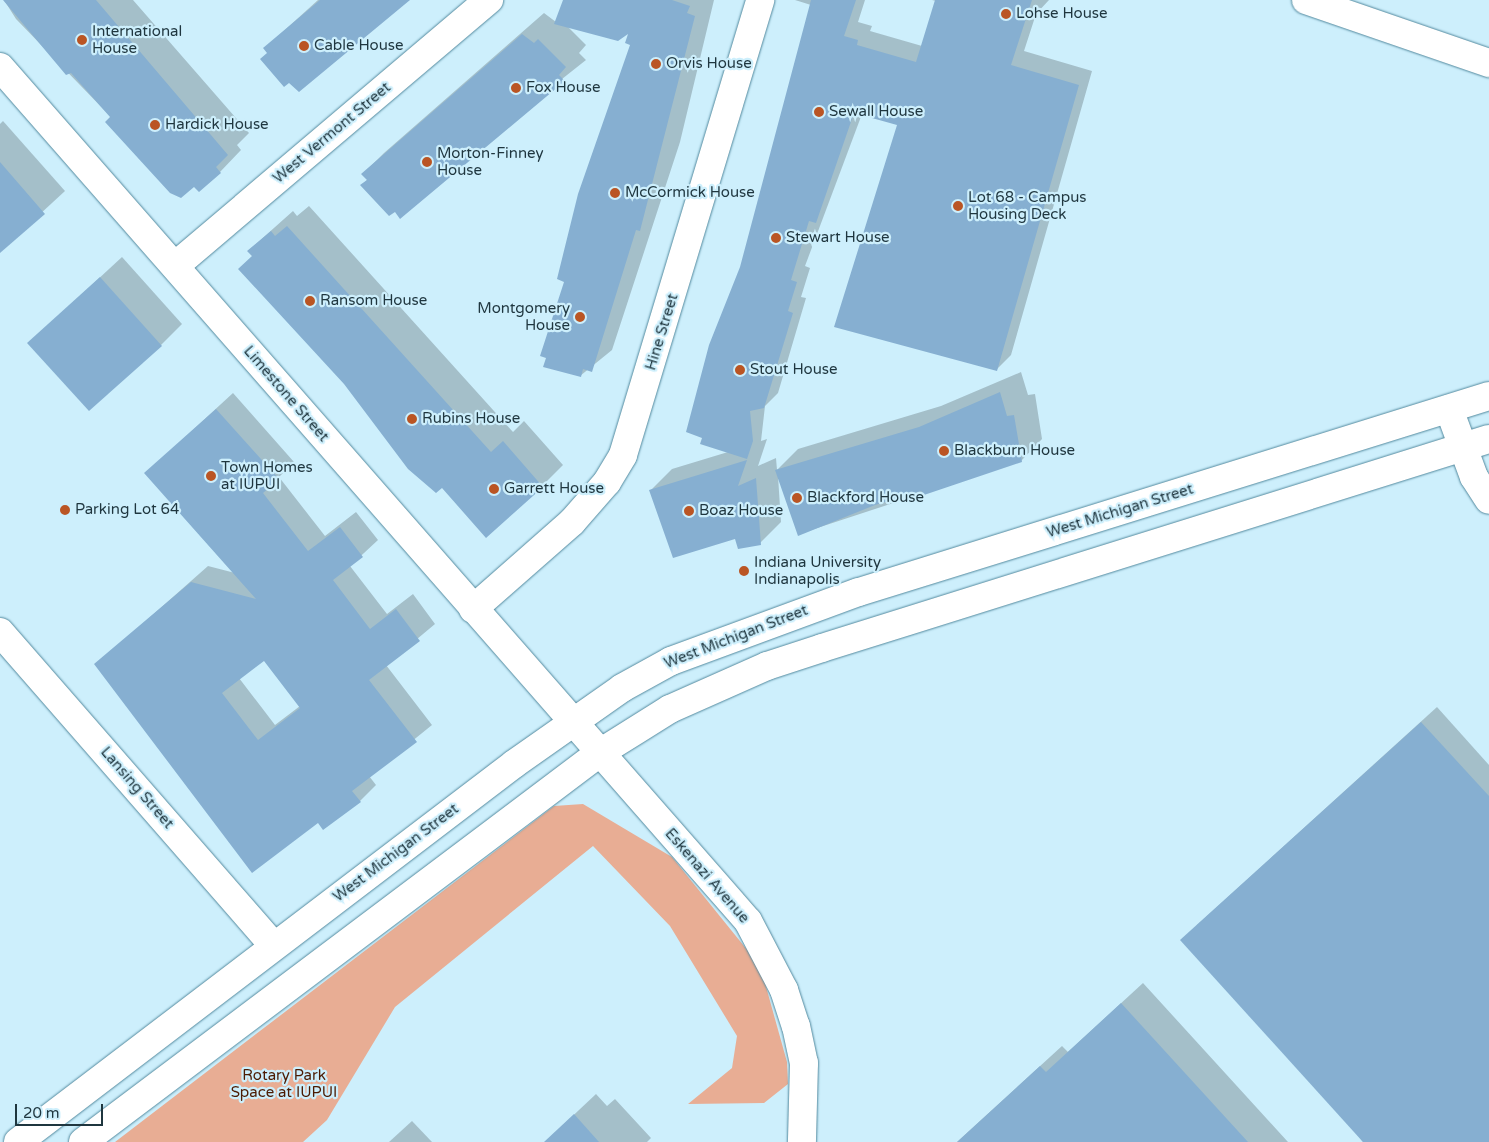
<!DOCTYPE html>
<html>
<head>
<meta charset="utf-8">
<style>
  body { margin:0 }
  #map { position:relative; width:1489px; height:1142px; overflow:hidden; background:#cdeffc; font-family:"Varela Round",sans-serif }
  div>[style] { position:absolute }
  .green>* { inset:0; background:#e8ad94 }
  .shadow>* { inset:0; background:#0003 }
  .building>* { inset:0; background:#86afd1 }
  .roads { filter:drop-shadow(0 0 1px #52899e) drop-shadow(0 0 1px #52899e) }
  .minor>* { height:28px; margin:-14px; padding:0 14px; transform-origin:14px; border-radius:14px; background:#fff }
  .major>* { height:28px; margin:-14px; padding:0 14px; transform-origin:14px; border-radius:14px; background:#fff }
  .dots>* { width:14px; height:14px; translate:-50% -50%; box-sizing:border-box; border:2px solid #cdeffc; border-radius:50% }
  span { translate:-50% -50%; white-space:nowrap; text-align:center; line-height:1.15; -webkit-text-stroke:4.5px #cdeffc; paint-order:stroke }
  .poi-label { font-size:15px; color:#1f363f }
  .left { translate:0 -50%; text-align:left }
  .right { translate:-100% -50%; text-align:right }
  .street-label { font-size:15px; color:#1f363f }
  .park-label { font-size:15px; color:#4c1b02 }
  .scale { position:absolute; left:15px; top:1104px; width:88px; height:22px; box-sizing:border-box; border:2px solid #1f363f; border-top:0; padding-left:6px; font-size:15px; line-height:18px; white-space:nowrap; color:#1f363f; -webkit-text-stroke:4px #cdeffc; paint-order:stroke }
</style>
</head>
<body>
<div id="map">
  <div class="green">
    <i style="clip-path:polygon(583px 804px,672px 857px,748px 951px,765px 983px,787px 1062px,788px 1084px,764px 1103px,688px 1104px,732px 1068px,737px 1036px,670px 926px,593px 846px,395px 1007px,327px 1120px,303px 1142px,115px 1142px,554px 806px)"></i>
  </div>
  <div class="shadow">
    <i style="clip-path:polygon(4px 0,133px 0,249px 133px,237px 145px,241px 150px,220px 172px,194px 185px,111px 117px,16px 19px)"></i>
    <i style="clip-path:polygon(318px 0,408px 0,268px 53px,265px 48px)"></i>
    <i style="clip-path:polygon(564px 0,714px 0,680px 142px,612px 350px,580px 376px,565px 282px,631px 44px,630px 30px,568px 27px,586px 45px,579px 53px,586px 60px,395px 211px,362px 185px,368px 179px,363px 174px,384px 153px,544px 13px,556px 22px)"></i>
    <i style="clip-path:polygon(795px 0,865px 0,858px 22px,872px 26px,870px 31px,922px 46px,936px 1px,932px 0,1049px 0,1036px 14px,1024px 51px,1092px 71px,1011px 355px,997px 369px,898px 124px,862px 114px,805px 266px,810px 268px,801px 297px,806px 298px,778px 393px,765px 406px,761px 441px,767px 439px,758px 466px,776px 458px,777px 470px,798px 449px,941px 406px,1021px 372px,1028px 395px,1035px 394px,1042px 439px,1021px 461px,799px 534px,778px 476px,781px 522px,760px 543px,736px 538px,651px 490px,672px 469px,728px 452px,741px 268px,811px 5px)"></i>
    <i style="clip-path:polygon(3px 121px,65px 191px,0 251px,0 124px)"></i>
    <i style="clip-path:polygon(309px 206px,513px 432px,524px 421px,563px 465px,542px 486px,442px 486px,248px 251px,293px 211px,297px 216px)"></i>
    <i style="clip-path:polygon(122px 257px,182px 324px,161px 345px,29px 343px)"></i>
    <i style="clip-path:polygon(evenodd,233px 393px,294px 462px,279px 477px,325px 536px,356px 512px,378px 540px,350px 566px,387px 614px,413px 594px,435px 624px,386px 665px,432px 725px,369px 776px,376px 785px,360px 801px,318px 821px,96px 665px,208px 566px,235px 573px,146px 473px,233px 393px,264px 659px,300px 706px,275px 725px,239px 678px,264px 659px)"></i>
    <i style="clip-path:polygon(1437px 707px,1489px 765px,1489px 1142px,1363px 1142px,1197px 925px)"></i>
    <i style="clip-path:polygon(1143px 983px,1288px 1142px,957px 1142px,1062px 1046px,1068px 1052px)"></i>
    <i style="clip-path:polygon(596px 1094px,607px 1106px,615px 1099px,651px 1138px,647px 1142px,545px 1142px)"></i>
    <i style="clip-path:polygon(412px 1121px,432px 1142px,389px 1142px)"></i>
  </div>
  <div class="building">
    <i style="clip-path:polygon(3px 0,96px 0,228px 155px,216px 167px,221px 173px,199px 192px,194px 187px,181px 198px,170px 193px,105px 122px,110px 117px,71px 73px,66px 75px)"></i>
    <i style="clip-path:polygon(320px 0,410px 0,299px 92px,289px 83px,284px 87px,260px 59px,267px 53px,263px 48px)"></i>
    <i style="clip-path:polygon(563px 0,672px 0,690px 6px,687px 13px,695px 16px,640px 231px,636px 230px,592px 372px,583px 369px,581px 377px,543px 367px,546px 358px,540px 356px,564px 282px,557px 279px,578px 194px,630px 45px,625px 43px,628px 34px,618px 41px,554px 24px)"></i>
    <i style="clip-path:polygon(811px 0,856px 0,844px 36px,858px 40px,857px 45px,916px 62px,935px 0,1032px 0,1011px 65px,1079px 85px,997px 371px,834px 327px,897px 125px,854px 113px,816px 223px,809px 221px,791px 280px,797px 282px,788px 311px,793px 313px,764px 408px,750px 411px,753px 441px,747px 459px,700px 444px,702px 438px,686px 432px,709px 345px,740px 267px)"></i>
    <i style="clip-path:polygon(522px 34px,534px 43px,538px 39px,566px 67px,559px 75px,565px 81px,400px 219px,395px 212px,389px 216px,360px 185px,367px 180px,361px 174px)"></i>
    <i style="clip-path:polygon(0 162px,45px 214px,0 253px)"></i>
    <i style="clip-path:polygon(287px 226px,491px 452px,503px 441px,543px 487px,486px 538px,442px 488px,436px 493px,408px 469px,344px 384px,238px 269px,252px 256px,247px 251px,271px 231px,275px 236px)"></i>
    <i style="clip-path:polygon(100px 277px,162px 346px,89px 411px,27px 343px)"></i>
    <i style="clip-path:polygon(1000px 392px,1007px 416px,1014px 415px,1022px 462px,921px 496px,922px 491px,875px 505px,798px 536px,775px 470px,919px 427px)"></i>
    <i style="clip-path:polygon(evenodd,216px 409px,279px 479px,263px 493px,308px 551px,340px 527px,363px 557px,333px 580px,370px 629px,396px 609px,420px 641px,369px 680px,417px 742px,352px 791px,361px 802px,323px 830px,318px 823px,252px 873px,94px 664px,191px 582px,256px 599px,144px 473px,216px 409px,264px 661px,300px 708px,258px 740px,222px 693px,264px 661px)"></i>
    <i style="clip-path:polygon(747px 460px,738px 486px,756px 478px,761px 545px,738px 549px,735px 539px,673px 558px,649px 490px)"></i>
    <i style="clip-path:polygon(1421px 722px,1489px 796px,1489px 1142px,1363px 1142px,1180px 940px)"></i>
    <i style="clip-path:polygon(1121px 1003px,1248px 1142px,957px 1142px,1040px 1066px,1046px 1072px)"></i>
    <i style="clip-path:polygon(574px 1114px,599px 1142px,544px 1142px)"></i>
  </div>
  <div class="roads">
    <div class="minor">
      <i style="left:1306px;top:0;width:194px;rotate:19deg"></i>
      <i style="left:0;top:67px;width:1135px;rotate:48.79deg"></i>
      <i style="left:748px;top:921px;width:78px;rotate:62.4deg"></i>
      <i style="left:784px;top:990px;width:38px;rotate:72deg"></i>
      <i style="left:796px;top:1026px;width:38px;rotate:78deg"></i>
      <i style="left:804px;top:1063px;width:79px;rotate:91.5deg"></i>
      <i style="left:175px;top:266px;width:412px;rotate:-40.3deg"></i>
      <i style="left:1449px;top:409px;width:72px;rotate:69.8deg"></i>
      <i style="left:1474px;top:477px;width:27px;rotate:57deg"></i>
      <i style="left:473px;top:609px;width:132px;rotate:-41.3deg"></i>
      <i style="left:572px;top:522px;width:53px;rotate:-48.8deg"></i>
      <i style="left:607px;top:482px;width:31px;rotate:-59deg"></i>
      <i style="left:623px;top:455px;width:475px;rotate:-73.2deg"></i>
      <i style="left:0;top:632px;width:415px;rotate:48.9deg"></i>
    </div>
    <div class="major">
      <i style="left:18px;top:1142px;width:624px;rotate:-37.31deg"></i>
      <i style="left:514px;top:764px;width:132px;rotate:-35.1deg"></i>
      <i style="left:622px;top:688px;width:56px;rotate:-28.9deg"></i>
      <i style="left:671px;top:661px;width:200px;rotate:-20.2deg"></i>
      <i style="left:859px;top:592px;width:660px;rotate:-17.28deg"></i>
      <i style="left:83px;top:1142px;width:645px;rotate:-36.99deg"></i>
      <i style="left:598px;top:754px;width:85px;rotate:-32deg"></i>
      <i style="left:670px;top:709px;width:106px;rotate:-23.9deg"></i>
      <i style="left:767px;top:666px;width:58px;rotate:-18.1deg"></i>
      <i style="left:822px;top:648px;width:699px;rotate:-17.4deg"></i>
    </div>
  </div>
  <div class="dots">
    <i style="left:1006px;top:14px;background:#ba5524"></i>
    <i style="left:82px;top:40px;background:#ba5524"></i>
    <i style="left:304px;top:46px;background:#ba5524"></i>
    <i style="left:656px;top:64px;background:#ba5524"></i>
    <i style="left:516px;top:88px;background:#ba5524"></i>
    <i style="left:819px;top:112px;background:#ba5524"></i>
    <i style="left:155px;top:125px;background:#ba5524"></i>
    <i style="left:427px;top:162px;background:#ba5524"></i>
    <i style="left:615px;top:193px;background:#ba5524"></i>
    <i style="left:958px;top:206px;background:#ba5524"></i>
    <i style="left:776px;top:238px;background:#ba5524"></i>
    <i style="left:310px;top:301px;background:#ba5524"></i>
    <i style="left:580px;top:317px;background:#ba5524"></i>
    <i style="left:740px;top:370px;background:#ba5524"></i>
    <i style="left:412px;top:419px;background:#ba5524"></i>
    <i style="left:944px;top:451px;background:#ba5524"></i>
    <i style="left:211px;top:476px;background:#ba5524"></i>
    <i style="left:494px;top:489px;background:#ba5524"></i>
    <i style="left:797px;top:498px;background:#ba5524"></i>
    <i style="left:65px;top:510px;background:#ba5524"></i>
    <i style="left:689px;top:511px;background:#ba5524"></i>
    <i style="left:744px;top:571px;background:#ba5524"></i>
  </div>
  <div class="poi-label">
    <span class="left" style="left:1016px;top:14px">Lohse House</span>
    <span class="left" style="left:92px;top:40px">International<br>House</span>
    <span class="left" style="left:314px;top:46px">Cable House</span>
    <span class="left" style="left:666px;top:64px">Orvis House</span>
    <span class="left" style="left:526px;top:88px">Fox House</span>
    <span class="left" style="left:829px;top:112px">Sewall House</span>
    <span class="left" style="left:165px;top:125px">Hardick House</span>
    <span class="left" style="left:437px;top:162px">Morton-Finney<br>House</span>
    <span class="left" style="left:625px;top:193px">McCormick House</span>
    <span class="left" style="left:968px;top:206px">Lot 68 - Campus<br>Housing Deck</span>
    <span class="left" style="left:786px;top:238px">Stewart House</span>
    <span class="left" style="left:320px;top:301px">Ransom House</span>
    <span class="right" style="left:570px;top:317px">Montgomery<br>House</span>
    <span class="left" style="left:750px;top:370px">Stout House</span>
    <span class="left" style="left:422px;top:419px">Rubins House</span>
    <span class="left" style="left:954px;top:451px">Blackburn House</span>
    <span class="left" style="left:221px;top:476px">Town Homes<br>at IUPUI</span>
    <span class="left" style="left:504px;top:489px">Garrett House</span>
    <span class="left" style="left:807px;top:498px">Blackford House</span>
    <span class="left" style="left:75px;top:510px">Parking Lot 64</span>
    <span class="left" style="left:699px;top:511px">Boaz House</span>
    <span class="left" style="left:754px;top:571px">Indiana University<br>Indianapolis</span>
  </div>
  <div class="street-label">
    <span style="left:332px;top:133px;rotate:-40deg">West Vermont Street</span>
    <span style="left:662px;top:332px;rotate:-73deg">Hine Street</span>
    <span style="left:286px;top:394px;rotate:49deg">Limestone Street</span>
    <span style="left:1120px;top:511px;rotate:-17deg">West Michigan Street</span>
    <span style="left:736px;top:637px;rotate:-21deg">West Michigan Street</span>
    <span style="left:137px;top:788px;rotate:49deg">Lansing Street</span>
    <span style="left:396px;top:853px;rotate:-37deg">West Michigan Street</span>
    <span style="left:707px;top:876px;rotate:49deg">Eskenazi Avenue</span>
  </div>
  <div class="park-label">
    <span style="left:284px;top:1084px">Rotary Park<br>Space at IUPUI</span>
  </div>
  <div class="scale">20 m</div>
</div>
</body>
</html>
